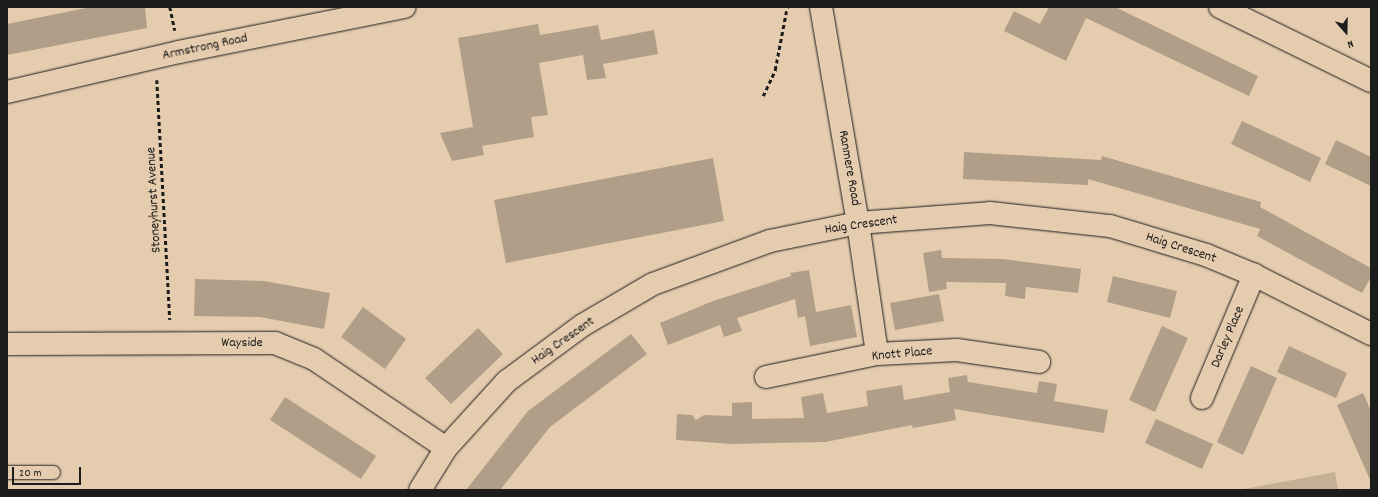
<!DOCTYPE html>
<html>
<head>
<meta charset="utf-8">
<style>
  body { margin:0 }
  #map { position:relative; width:1378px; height:497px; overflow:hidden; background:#e6ccae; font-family:Dekko,sans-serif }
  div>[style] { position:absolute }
  .green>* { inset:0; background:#c5b096 }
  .building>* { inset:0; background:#b19e88 }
  .path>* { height:2.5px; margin-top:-1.25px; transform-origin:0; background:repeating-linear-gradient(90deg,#1c1c1c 0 4px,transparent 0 7px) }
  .roads { filter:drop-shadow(0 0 1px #1c1c1c) drop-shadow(0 0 1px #1c1c1c) }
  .lane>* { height:13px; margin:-6.5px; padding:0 6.5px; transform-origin:6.5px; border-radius:6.5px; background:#e6ccae }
  .street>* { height:22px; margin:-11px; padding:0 11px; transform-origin:11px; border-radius:11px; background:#e6ccae }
  .secondary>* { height:22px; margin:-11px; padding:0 11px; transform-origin:11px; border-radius:11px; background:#e6ccae }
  span { translate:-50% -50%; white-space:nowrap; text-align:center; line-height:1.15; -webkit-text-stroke:3.5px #e6ccae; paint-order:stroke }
  .street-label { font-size:14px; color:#1c1c1c }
  .frame { position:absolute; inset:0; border:8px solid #1c1c1c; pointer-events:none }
  .north { position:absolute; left:1326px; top:12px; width:40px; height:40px; -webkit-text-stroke:3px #e6ccae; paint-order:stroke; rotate:160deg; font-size:11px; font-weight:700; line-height:16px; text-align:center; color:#1c1c1c }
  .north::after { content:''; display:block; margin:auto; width:14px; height:18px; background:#1c1c1c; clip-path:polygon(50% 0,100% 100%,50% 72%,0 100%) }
  .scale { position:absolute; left:12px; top:467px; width:69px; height:18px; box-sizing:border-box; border:2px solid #1c1c1c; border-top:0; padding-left:5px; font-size:12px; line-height:14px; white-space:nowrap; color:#1c1c1c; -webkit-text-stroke:3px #e6ccae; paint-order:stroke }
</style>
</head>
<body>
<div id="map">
  <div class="green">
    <i style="clip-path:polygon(1335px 472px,1338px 490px,1239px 490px)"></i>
  </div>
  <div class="building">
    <i style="clip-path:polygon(91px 7px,145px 7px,147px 28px,7px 55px,7px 24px)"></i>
    <i style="clip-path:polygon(1049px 7px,1115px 7px,1258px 76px,1249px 96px,1086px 18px,1066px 61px,1004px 31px,1014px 11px,1040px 24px)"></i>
    <i style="clip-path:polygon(538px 24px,540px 35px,598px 25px,601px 40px,654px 30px,658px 54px,603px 64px,606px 78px,587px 80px,583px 55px,539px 63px,548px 115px,531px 117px,534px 137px,482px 146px,484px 155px,452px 161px,440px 133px,473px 127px,458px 38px)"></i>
    <i style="clip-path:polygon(1242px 121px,1321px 158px,1310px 182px,1231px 144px)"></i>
    <i style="clip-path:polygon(1336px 140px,1371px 157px,1371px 186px,1325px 164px)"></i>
    <i style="clip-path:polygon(964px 152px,1101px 160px,1102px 156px,1261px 202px,1260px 207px,1371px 268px,1371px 277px,1362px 293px,1257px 236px,1260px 229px,1088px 179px,1088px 185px,963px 179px)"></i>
    <i style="clip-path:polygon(713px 158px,724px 221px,506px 263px,494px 200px)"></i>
    <i style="clip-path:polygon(941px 250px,942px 258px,1003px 259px,1081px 269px,1078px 293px,1026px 287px,1025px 299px,1005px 296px,1006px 283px,946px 282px,947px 289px,929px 292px,923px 253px)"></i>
    <i style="clip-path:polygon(809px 270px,816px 312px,851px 305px,857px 337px,810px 346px,805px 316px,798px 318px,795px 299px,737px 318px,742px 331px,724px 337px,720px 325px,668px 345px,660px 323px,713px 301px,791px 276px,790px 273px)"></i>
    <i style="clip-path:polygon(1113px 276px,1177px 291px,1170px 318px,1107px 302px)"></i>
    <i style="clip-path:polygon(195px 279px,264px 281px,330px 293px,324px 329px,260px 317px,194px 316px)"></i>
    <i style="clip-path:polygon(939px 294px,944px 321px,895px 330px,890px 303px)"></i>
    <i style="clip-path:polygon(363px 307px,406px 339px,385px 369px,341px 337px)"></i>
    <i style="clip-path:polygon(1162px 326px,1188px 338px,1155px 412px,1129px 400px)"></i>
    <i style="clip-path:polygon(478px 328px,503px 354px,451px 404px,425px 378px)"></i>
    <i style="clip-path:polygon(631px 334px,647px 354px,550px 427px,500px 490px,466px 490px,528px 411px)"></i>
    <i style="clip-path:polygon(1289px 346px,1347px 373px,1336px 398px,1277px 372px)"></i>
    <i style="clip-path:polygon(1251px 366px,1277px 378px,1243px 455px,1217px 442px)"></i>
    <i style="clip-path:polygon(967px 375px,968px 382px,1037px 393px,1039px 381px,1057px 384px,1054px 401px,1108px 410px,1104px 433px,954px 409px,956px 420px,913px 428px,912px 425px,825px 442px,733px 444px,676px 440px,677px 414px,692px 415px,696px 420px,704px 415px,732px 416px,732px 403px,752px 402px,752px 419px,804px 418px,801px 397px,823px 393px,827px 413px,868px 406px,866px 391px,902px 385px,904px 400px,950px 392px,948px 378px)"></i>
    <i style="clip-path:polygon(1363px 393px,1371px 411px,1371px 482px,1337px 405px)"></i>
    <i style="clip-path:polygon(285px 397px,376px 456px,361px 479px,270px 420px)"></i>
    <i style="clip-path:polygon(1156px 419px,1213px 444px,1202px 469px,1145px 443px)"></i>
  </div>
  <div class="path">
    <i style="left:170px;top:7px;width:24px;rotate:78deg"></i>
    <i style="left:157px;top:80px;width:240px;rotate:86.9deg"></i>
    <i style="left:763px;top:96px;width:29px;rotate:-65deg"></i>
    <i style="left:775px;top:70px;width:64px;rotate:-79.2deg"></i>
  </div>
  <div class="roads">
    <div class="lane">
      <i style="left:7px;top:472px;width:46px"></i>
    </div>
    <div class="street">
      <i style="left:821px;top:7px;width:219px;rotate:80.3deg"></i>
      <i style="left:858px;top:223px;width:132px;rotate:81.7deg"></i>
      <i style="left:1220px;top:7px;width:168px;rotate:26.1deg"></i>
      <i style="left:7px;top:344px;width:268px;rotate:-0.2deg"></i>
      <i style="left:275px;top:343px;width:42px;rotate:22.3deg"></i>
      <i style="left:314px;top:359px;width:159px;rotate:34deg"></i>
      <i style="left:766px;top:377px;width:113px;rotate:-11.7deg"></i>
      <i style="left:877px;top:354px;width:80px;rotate:-2.9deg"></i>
      <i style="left:957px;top:350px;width:83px;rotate:8.3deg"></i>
      <i style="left:1202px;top:398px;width:134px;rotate:-67.1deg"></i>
      <i style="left:420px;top:490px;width:49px;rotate:-58.2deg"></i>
      <i style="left:446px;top:448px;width:91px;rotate:-47.7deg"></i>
      <i style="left:507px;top:381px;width:94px;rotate:-36.4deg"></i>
      <i style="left:583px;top:325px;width:81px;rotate:-30.4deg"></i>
      <i style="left:653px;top:284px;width:125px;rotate:-20.2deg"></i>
      <i style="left:770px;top:241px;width:90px;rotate:-11.6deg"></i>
      <i style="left:858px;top:223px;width:132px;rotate:-4.3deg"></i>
      <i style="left:990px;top:213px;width:121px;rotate:6.2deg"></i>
      <i style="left:1110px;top:226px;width:100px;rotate:16.8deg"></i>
      <i style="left:1206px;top:255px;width:52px;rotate:22.6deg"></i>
      <i style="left:1254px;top:275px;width:131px;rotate:26.8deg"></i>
    </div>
    <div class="secondary">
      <i style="left:7px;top:92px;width:177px;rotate:-13.1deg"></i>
      <i style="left:179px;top:52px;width:230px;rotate:-11.3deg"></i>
    </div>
  </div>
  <div class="street-label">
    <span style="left:205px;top:47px;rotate:-12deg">Armstrong Road</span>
    <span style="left:849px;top:168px;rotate:80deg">Ranmere Road</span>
    <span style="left:154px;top:200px;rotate:-93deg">Stoneyhurst Avenue</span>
    <span style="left:861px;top:225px;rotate:-8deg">Haig Crescent</span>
    <span style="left:1181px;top:248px;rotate:18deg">Haig Crescent</span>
    <span style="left:1228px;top:337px;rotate:-67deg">Darley Place</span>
    <span style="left:563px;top:341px;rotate:-35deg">Haig Crescent</span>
    <span style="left:242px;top:343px">Wayside</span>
    <span style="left:902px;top:354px;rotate:-5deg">Knott Place</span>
  </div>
  <div class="frame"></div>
  <div class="north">N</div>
  <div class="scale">20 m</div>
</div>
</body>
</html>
